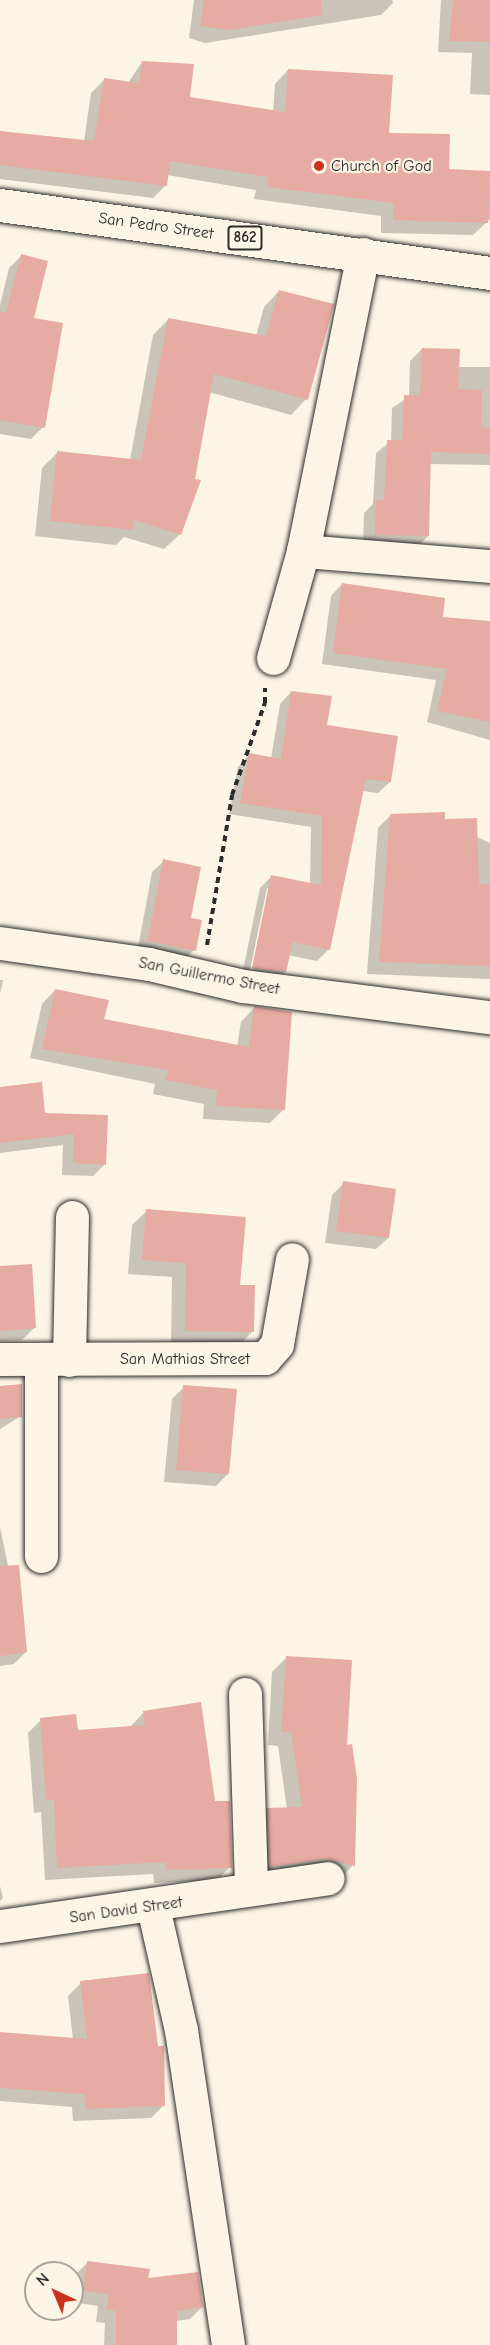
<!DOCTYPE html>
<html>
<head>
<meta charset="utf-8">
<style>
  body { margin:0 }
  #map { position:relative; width:490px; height:2345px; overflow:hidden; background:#fcf5e5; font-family:"Comic Neue",sans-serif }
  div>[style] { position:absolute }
  .shadow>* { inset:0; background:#0003 }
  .building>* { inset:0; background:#e6aba3 }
  .path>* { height:4px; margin-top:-2px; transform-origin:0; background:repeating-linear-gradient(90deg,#2b2b2b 0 6px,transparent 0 10.5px) }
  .roads { filter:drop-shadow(0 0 2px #2b2b2b) drop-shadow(0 0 2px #2b2b2b) }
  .minor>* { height:33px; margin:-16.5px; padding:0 16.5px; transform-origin:16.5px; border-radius:16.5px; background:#fcf5e5 }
  .major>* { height:33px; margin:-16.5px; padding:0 16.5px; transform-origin:16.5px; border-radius:16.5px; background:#fcf5e5 }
  .dots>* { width:16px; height:16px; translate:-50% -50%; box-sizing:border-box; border:3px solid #fcf5e5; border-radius:50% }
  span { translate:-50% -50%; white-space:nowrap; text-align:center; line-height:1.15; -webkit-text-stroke:4.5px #fcf5e5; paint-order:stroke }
  .shield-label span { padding:2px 4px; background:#fcf5e5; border:2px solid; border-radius:4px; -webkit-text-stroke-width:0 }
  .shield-label { font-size:15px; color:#2b2b2b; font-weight:700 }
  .poi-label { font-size:16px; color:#2b2b2b }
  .left { translate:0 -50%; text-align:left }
  .street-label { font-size:16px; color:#2b2b2b }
  .north { position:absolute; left:24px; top:2261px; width:60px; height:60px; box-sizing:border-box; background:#fcf5e5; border:2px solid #a8a49b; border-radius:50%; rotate:316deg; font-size:16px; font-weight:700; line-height:24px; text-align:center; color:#2b2b2b }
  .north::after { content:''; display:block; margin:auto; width:21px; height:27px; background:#c8321e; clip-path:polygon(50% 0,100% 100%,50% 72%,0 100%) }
</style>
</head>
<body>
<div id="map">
  <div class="shadow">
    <i style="clip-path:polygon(194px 0,392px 0,393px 3px,381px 15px,205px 43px,189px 38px)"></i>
    <i style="clip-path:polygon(441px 0,490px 0,490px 95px,470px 94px,472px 53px,438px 52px)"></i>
    <i style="clip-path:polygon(142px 62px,189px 98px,273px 112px,275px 84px,288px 70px,447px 171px,490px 172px,490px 165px,490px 219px,473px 235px,381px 233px,381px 216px,254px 199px,256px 190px,167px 175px,166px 185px,153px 198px,0 179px,0 132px,84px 141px,91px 93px,104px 80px,128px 83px)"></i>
    <i style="clip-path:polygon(21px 256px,43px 427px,31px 439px,0 434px,0 305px,9px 268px)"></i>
    <i style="clip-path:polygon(279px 291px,306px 399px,291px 415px,209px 392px,180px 534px,164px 549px,124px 537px,116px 545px,35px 536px,42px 468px,58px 452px,130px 460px,153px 335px,169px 319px,256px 336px,264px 307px)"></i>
    <i style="clip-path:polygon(422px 349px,457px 367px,490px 367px,490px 465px,430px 464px,428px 536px,416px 548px,363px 546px,364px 513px,373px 504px,376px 453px,391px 441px,392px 408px,409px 397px,410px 361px)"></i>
    <i style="clip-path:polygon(342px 584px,441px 618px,490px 626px,490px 740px,427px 722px,436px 680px,322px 664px,331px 596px)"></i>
    <i style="clip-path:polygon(evenodd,291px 692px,390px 782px,378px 793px,362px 791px,329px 949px,317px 961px,288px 955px,285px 972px,273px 984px,241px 980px,260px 888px,272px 876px,310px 884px,311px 827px,229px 814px,238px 767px,249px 755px,271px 759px,280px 704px,291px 692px,267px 888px,270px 888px,252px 976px,249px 975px,267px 888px)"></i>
    <i style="clip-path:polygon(391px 815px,444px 821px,490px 843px,490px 979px,367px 974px,378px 828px)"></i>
    <i style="clip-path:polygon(164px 861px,194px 950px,182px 962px,137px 953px,152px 872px)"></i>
    <i style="clip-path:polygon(0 980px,3px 980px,0 994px)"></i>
    <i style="clip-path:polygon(55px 990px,103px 1020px,237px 1047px,241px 1022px,254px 1008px,284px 1109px,270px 1123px,203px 1119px,204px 1104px,153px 1094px,155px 1084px,30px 1058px,42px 1004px)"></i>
    <i style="clip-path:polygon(0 1090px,44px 1114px,104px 1116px,105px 1164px,93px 1176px,62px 1175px,63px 1145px,0 1153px)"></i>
    <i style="clip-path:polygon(344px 1183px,388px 1238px,376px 1249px,325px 1243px,332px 1195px)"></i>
    <i style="clip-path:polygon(147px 1211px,239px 1287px,253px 1331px,239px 1345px,171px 1345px,172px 1277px,128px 1274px,132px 1225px)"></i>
    <i style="clip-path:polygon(0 1267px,34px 1328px,22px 1340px,0 1341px)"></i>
    <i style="clip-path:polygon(184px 1387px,228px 1474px,216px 1486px,164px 1482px,172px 1399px)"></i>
    <i style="clip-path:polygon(0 1388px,21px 1416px,0 1429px)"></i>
    <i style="clip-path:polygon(0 1527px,26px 1652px,14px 1664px,0 1666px)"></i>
    <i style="clip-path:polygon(286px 1658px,353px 1865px,340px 1879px,256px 1880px,254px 1823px,268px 1809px,287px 1809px,278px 1746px,268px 1745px,272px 1672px)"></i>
    <i style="clip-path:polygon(143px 1713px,214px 1803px,230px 1867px,217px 1880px,154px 1883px,153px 1874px,45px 1880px,41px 1812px,34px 1813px,28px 1733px,41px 1720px,76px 1732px,130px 1727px)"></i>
    <i style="clip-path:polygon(0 1886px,3px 1898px,0 1901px)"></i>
    <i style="clip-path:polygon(81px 1983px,164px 2105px,151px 2118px,73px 2121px,72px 2107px,0 2101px,0 2033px,73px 2039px,68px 1996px)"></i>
    <i style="clip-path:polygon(88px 2262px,146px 2280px,202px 2307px,190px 2319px,176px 2321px,175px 2345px,104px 2345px,105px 2323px,96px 2322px,98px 2306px,72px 2302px,76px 2274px)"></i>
  </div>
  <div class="building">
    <i style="clip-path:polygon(204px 0,321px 0,322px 15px,228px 30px,200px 26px)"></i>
    <i style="clip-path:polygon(453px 0,490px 0,490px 42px,449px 41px)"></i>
    <i style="clip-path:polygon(142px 61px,194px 64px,190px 97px,285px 112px,288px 69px,393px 75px,389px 133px,450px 134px,449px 169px,490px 171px,488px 223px,393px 220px,394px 203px,267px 187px,268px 177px,170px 161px,167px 186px,0 165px,0 131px,94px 141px,104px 78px,139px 83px)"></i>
    <i style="clip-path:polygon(21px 254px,48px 261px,34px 318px,63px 323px,45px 428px,0 420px,0 312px,6px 313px)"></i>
    <i style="clip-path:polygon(279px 290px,334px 304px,308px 400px,214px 374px,195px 479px,201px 480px,181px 535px,134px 520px,133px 530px,50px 521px,57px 451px,141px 460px,168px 318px,266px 336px)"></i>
    <i style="clip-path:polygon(422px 348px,460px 349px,458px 389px,482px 390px,481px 427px,490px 428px,490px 454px,431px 452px,429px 536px,375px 535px,376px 500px,384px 500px,387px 440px,402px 440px,404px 395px,420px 395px)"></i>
    <i style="clip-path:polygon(342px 583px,445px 598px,443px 617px,490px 621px,490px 722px,437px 711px,447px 669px,333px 653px)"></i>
    <i style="clip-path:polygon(291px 691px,332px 696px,327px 725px,398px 736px,391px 782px,366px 779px,330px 950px,293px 942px,286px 972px,252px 968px,271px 875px,321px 885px,322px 816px,240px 803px,249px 753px,281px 759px)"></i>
    <i style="clip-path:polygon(445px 812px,445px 819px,477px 818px,479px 884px,490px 885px,490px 966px,379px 962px,390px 814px)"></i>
    <i style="clip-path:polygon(163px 859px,201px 867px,191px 918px,202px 920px,196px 951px,148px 941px)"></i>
    <i style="clip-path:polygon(55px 989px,109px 1000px,104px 1019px,249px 1047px,254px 1006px,292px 1012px,285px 1110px,216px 1106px,217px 1090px,165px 1080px,168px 1070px,42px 1049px)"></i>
    <i style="clip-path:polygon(42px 1082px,45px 1113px,108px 1115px,106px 1165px,73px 1163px,74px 1134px,0 1143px,0 1087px)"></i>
    <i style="clip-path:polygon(343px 1181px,396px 1189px,389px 1238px,336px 1231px)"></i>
    <i style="clip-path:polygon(146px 1209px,246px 1217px,240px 1285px,255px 1285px,254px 1332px,185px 1331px,186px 1263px,142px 1260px)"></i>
    <i style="clip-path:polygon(32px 1264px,36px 1328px,0 1331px,0 1266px)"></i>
    <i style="clip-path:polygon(22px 1384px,22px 1417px,0 1419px,0 1386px)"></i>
    <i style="clip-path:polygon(183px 1385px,237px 1389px,229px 1474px,176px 1470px)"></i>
    <i style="clip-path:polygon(19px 1565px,27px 1652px,0 1656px,0 1566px)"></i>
    <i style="clip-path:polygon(286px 1656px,352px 1660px,347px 1745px,352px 1744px,357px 1779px,355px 1866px,325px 1859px,269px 1867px,267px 1808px,302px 1807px,291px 1732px,281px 1732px)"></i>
    <i style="clip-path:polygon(201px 1702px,215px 1801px,230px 1801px,232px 1868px,166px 1870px,166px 1862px,57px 1868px,54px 1800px,46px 1800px,40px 1718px,76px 1714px,78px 1730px,145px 1725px,143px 1711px)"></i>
    <i style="clip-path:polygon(149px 1973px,158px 2046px,164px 2046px,165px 2106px,85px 2109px,85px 2094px,0 2088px,0 2032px,87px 2039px,80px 1981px)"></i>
    <i style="clip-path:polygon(87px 2261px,150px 2269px,148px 2278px,198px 2272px,203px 2307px,177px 2311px,177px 2345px,116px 2345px,116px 2311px,107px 2310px,109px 2294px,83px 2291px)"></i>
  </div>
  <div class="path">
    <i style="left:207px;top:945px;width:152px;rotate:-80.5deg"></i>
    <i style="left:232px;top:795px;width:98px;rotate:-70.3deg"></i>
    <i style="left:265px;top:703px;width:15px;rotate:-90deg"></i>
  </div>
  <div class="roads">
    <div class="minor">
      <i style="left:303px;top:551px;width:188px;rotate:4.6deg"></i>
      <i style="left:273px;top:658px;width:111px;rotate:-74.3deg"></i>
      <i style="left:303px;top:551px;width:303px;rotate:-78.6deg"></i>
      <i style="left:0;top:943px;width:150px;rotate:8deg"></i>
      <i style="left:149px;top:964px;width:97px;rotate:13.2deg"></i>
      <i style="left:243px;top:986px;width:249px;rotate:7.2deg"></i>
      <i style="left:0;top:1359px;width:265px;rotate:-0.2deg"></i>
      <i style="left:265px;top:1358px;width:18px;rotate:-49deg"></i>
      <i style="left:277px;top:1344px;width:86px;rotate:-80deg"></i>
      <i style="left:69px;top:1360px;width:143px;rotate:-88.8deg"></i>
      <i style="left:41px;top:1556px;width:196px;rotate:-90deg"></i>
      <i style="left:245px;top:1694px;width:195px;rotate:88.2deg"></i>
      <i style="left:153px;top:1907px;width:126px;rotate:77.2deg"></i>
      <i style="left:181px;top:2030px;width:318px;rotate:81.5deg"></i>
      <i style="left:0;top:1926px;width:331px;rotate:-8.3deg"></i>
    </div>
    <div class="major">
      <i style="left:0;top:205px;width:495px;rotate:7.9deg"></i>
    </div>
  </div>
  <div class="dots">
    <i style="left:319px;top:166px;background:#c8321e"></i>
  </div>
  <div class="shield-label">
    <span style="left:245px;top:238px">862</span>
  </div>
  <div class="poi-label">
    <span class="left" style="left:331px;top:166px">Church of God</span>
  </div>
  <div class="street-label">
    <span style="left:156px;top:226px;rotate:8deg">San Pedro Street</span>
    <span style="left:209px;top:976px;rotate:11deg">San Guillermo Street</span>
    <span style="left:185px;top:1359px">San Mathias Street</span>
    <span style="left:126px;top:1910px;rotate:-8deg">San David Street</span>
  </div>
  <div class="north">N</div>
</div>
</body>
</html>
